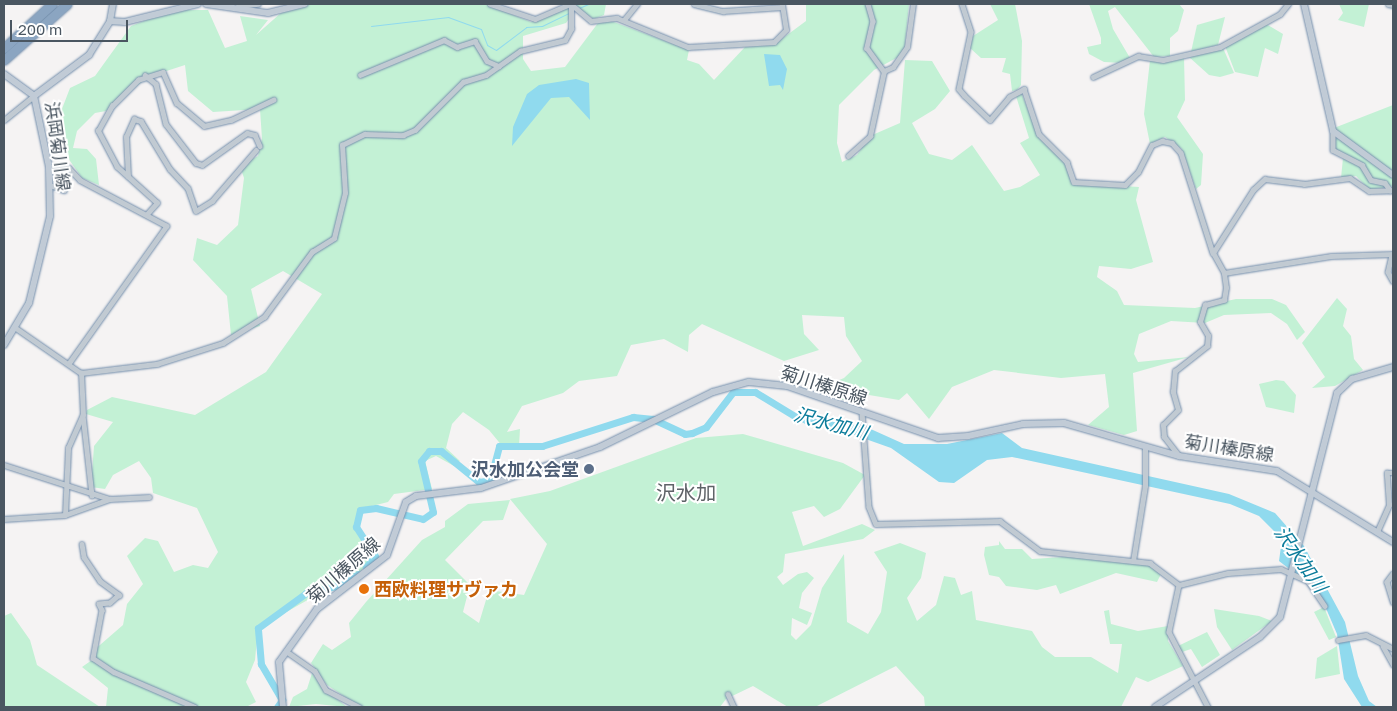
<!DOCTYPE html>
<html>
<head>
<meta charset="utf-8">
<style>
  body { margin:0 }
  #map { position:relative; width:1397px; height:711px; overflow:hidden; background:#f5f3f3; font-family:"Golos Text","Noto Sans JP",sans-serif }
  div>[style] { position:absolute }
  .green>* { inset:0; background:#c3f1d5 }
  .water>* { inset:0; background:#90daee }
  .stream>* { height:1px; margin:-0.5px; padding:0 0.5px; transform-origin:0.5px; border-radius:0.5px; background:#90daee }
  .river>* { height:7px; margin:-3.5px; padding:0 3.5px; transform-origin:3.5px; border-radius:3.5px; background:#90daee }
  .roads { filter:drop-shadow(0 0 1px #7690ad) drop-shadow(0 0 1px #7690ad) }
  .street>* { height:4.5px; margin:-2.25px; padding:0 2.25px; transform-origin:2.25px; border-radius:2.25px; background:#c1cad2 }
  .secondary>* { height:6px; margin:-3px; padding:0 3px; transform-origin:3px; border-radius:3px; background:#c1cbd6 }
  .highway>* { height:9px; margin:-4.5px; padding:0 4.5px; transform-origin:4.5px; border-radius:4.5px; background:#8ba5c1 }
  .dots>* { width:14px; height:14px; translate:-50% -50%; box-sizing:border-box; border:2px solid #fff; border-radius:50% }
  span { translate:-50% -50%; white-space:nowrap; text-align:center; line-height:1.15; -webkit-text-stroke:4px #fff; paint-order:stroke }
  .street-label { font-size:18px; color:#4a5661 }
  .service-label { font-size:18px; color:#4e5e75; font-weight:700 }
  .right { translate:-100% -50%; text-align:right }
  .food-label { font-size:18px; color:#c56008; font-weight:700 }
  .left { translate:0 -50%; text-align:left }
  .water-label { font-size:19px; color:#0c7c9b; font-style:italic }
  .quarter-label { font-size:20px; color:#5f6368 }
  .frame { position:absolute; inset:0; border:5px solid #4a5661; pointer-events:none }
  .scale { position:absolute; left:10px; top:20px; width:118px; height:22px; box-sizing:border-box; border:2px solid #4a5661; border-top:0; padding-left:6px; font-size:15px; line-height:18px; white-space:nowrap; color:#4a5661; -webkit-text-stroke:4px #fff; paint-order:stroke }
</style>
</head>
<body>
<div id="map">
  <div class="green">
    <i style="clip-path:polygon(291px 4px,485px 4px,531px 22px,573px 4px,606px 4px,604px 15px,594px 19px,577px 8px,566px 23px,523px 36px,523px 59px,531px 71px,565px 67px,598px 23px,606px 19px,689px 50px,687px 60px,699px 64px,714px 80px,745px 47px,775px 44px,806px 21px,806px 4px,909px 4px,904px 54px,874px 70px,839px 105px,837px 143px,842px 162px,857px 155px,870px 136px,900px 123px,905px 60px,932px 61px,950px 91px,935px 109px,912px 123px,929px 154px,952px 160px,972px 145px,1004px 191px,1020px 187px,1040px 175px,1020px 143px,1029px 138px,1016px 96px,1021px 92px,1039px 138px,1065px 163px,1072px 183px,1139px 187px,1136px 200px,1153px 262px,1131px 269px,1099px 266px,1097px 277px,1117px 291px,1124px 305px,1195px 308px,1236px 299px,1272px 299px,1286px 305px,1305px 332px,1297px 340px,1287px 324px,1271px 313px,1224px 315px,1205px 323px,1171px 321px,1139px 334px,1134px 354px,1138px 362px,1189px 357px,1133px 373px,1137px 431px,1124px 435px,1088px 425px,1109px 407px,1105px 374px,1061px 378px,994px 370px,952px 387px,929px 419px,907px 393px,899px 400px,869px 395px,862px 401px,842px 400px,830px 384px,844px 378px,862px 361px,846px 336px,844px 317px,802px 315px,804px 334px,819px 350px,784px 361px,702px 324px,689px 335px,688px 352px,664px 339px,631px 345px,617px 376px,579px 381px,563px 393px,522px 406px,507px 432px,520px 429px,519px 446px,503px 447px,489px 430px,463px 412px,452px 424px,446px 448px,460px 461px,454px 466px,436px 456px,425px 461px,432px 489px,394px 494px,388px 502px,364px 508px,358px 523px,372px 560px,355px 577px,337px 583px,335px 579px,336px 584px,258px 628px,255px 660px,246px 682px,256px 702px,246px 707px,106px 707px,108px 688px,82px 667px,92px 660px,93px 651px,123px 625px,127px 604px,143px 584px,127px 556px,145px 538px,158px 541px,174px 572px,193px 565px,208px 568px,218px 552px,197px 508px,153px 493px,151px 478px,139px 461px,113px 475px,105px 489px,91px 487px,94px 446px,113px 422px,86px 414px,87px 410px,112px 397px,195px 415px,266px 372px,322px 294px,283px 271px,251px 289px,260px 326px,231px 335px,227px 296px,193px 260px,197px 238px,217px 245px,238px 225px,244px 178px,240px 166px,258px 156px,262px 139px,260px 109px,213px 112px,188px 91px,185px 65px,148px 77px,106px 111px,95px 113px,77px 131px,73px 148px,87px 149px,96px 159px,99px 185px,82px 178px,63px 151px,60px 114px,70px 88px,95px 76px,131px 26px,172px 10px,208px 10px,225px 48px,247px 41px,240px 16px,268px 20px,256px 35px)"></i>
    <i style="clip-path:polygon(990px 4px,1015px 4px,1022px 41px,1021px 85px,1017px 90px,1012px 91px,1010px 74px,1002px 72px,1006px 58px,981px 58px,970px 48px,973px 36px,998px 20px)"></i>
    <i style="clip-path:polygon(1089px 4px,1179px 4px,1184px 10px,1178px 31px,1170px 38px,1170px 56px,1154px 57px,1115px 7px,1108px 11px,1113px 29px,1130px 58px,1123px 63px,1104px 62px,1089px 54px,1087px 47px,1101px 44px,1101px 38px)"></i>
    <i style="clip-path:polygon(1339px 4px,1369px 4px,1364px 27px,1338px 20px,1343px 13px)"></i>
    <i style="clip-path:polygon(1225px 17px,1218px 45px,1191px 52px,1197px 25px)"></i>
    <i style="clip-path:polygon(1266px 24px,1283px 34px,1278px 54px,1265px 48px,1258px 77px,1235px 72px,1225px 46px)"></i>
    <i style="clip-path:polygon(1223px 48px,1234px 73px,1220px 77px,1209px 75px,1189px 57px)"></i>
    <i style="clip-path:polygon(1184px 57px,1185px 100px,1177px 117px,1203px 154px,1201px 185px,1196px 189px,1182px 149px,1165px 137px,1150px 144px,1144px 114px,1150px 60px)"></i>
    <i style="clip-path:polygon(1393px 105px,1393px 186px,1370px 190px,1356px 176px,1341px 178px,1343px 158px,1334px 150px,1334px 128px)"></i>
    <i style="clip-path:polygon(1337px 298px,1347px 309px,1343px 326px,1351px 336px,1354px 359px,1363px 370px,1335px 386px,1312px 388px,1325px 377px,1302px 343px)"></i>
    <i style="clip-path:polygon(1276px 380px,1284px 381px,1296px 395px,1294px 413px,1266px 407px,1259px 384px)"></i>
    <i style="clip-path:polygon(743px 434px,843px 463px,865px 475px,840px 509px,824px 517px,814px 506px,792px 512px,803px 546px,862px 524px,875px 530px,863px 539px,785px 554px,783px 572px,777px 577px,783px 585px,798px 574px,807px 572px,814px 578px,802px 593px,799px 608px,812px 613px,807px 625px,792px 618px,791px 635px,796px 640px,811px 625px,822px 588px,844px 554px,847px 622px,868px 634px,881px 612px,887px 572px,874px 552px,900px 543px,926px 553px,921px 578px,907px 598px,917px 621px,936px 605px,944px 576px,955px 578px,961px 595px,972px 591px,976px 620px,1032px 631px,1042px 647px,1055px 657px,1091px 657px,1118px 673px,1122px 644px,1110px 644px,1104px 611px,1109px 610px,1111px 624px,1138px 631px,1168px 626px,1168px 641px,1183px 666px,1148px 682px,1136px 677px,1121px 707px,925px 707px,924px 697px,896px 666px,815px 707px,788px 707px,753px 686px,726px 699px,720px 707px,360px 707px,327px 685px,311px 663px,323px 644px,332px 650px,351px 637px,349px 623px,366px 602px,422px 540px,445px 527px,445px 521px,468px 504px,510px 500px,503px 520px,483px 521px,445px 560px,470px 585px,463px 612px,479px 623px,489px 590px,524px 595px,547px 544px,510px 499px,550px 491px,696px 438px)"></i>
    <i style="clip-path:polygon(999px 541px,1005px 549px,1022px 549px,1032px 559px,1078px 556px,1148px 563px,1161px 574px,1157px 582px,1116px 573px,1060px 594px,1056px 585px,1037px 590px,1006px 586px,999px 577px,989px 575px,984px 555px,985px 547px,999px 545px)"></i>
    <i style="clip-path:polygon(1324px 607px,1336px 637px,1329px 640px,1314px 612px)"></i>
    <i style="clip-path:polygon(1214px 609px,1259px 616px,1272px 621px,1232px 650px,1217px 627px)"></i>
    <i style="clip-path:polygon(11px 613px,30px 640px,37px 665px,100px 707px,4px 707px,4px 616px)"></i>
    <i style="clip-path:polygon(1207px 632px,1220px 655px,1202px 667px,1191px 649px,1182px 652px,1178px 646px)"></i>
    <i style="clip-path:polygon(1337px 646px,1340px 674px,1315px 679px,1317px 658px)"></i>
    <i style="clip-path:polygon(312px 673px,321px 686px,347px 707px,316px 704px,289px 707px,293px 697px,307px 689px)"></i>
  </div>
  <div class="water">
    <i style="clip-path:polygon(764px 54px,780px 55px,787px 69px,783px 90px,780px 85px,769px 86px)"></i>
    <i style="clip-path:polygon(576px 79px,589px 83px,590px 120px,569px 97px,551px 98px,512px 146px,513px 127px,527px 94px,539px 85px)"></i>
    <i style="clip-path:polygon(789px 415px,864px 426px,904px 444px,947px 444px,1002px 433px,1022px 448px,1229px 494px,1275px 513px,1304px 546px,1345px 622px,1358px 676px,1369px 701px,1377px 707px,1362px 707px,1344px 679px,1337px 634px,1325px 606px,1309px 584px,1279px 561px,1282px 539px,1259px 516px,1230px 504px,1012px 457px,987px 460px,954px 483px,939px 482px,891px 448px,829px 426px,809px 426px)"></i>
  </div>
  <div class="stream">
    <i style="left:579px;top:8px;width:10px;rotate:-24deg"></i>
    <i style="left:371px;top:26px;width:78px;rotate:-6.7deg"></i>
    <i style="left:448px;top:17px;width:35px;rotate:20deg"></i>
    <i style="left:481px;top:29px;width:17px;rotate:69deg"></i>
    <i style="left:487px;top:45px;width:10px;rotate:29deg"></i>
    <i style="left:496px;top:50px;width:38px;rotate:-37deg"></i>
    <i style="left:526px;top:27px;width:16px;rotate:-4deg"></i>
    <i style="left:542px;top:26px;width:30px;rotate:-26deg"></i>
  </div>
  <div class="river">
    <i style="left:366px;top:567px;width:14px;rotate:-51deg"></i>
    <i style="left:375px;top:556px;width:35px;rotate:-123deg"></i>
    <i style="left:356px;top:527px;width:17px;rotate:-77deg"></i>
    <i style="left:360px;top:510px;width:16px;rotate:-7deg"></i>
    <i style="left:376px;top:508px;width:48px;rotate:13.2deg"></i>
    <i style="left:423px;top:519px;width:12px;rotate:-35deg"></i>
    <i style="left:433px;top:512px;width:52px;rotate:-103.2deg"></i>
    <i style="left:421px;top:461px;width:13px;rotate:-51deg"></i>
    <i style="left:429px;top:451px;width:12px"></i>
    <i style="left:441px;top:451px;width:49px;rotate:39.2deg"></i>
    <i style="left:479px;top:482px;width:11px;rotate:-10deg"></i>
    <i style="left:490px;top:480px;width:35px;rotate:-75deg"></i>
    <i style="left:499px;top:446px;width:43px"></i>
    <i style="left:542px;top:446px;width:96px;rotate:-17.7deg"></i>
    <i style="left:633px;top:417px;width:20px;rotate:6deg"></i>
    <i style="left:653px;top:419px;width:35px;rotate:25deg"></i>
    <i style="left:685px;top:434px;width:7px;rotate:-8deg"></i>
    <i style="left:692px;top:433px;width:15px;rotate:-23deg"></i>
    <i style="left:706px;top:427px;width:44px;rotate:-52.4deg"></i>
    <i style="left:733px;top:392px;width:22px"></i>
    <i style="left:755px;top:392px;width:50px;rotate:31.2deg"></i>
    <i style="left:277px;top:707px;width:9px;rotate:-54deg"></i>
    <i style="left:282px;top:700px;width:42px;rotate:-120.3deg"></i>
    <i style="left:261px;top:664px;width:36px;rotate:-95deg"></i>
    <i style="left:258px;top:628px;width:59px;rotate:-36.1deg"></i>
    <i style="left:306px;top:593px;width:36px;rotate:-13deg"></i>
    <i style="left:341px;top:585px;width:20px;rotate:-33deg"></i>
  </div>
  <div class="roads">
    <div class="street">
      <i style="left:490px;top:4px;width:47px;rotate:18.4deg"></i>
      <i style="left:535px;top:19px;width:39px;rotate:-23deg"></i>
      <i style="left:571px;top:4px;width:26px;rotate:40deg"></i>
      <i style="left:591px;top:21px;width:26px;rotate:-7deg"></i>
      <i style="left:617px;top:18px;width:77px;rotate:22.2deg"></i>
      <i style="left:688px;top:47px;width:86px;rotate:-3.3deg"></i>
      <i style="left:774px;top:42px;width:17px;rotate:-45deg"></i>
      <i style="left:786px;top:30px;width:26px;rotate:-99deg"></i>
      <i style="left:694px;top:4px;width:30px;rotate:14deg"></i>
      <i style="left:723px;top:11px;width:59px;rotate:-3.9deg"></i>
      <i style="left:868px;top:4px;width:18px;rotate:74deg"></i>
      <i style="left:873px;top:21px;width:28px;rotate:103deg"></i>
      <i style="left:867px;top:48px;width:29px;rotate:54deg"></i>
      <i style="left:962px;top:4px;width:29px;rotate:72deg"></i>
      <i style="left:971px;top:32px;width:58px;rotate:101.9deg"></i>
      <i style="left:959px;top:89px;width:8px;rotate:50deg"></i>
      <i style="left:964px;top:95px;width:36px;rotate:44deg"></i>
      <i style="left:990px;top:120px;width:30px;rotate:-50deg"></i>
      <i style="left:1009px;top:97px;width:17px;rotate:-28deg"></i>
      <i style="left:1024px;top:89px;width:47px;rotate:71.6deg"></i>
      <i style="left:1039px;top:134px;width:40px;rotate:45deg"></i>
      <i style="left:1067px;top:162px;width:21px;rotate:71deg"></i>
      <i style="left:1074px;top:182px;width:51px;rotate:3.4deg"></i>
      <i style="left:1125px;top:185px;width:18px;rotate:-45deg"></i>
      <i style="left:1138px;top:172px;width:30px;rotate:-63deg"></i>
      <i style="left:1152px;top:145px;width:11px;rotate:-22deg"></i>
      <i style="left:1162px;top:141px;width:10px;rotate:11deg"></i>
      <i style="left:1172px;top:143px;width:13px;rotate:48deg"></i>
      <i style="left:1181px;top:153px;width:105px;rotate:72.3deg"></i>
      <i style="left:1388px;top:4px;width:5px;rotate:11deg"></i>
      <i style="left:238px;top:6px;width:20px;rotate:-6deg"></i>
      <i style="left:624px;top:20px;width:21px;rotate:-51deg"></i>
      <i style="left:884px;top:71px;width:10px;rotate:-24deg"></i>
      <i style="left:893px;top:67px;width:24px;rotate:-55deg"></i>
      <i style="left:907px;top:47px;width:43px;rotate:-82.1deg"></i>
      <i style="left:145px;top:75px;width:14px;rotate:39deg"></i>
      <i style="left:156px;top:84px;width:41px;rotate:76deg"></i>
      <i style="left:166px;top:124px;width:49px;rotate:52.4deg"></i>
      <i style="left:196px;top:163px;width:6px;rotate:18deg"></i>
      <i style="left:202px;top:165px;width:55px;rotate:-35.4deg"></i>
      <i style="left:247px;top:133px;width:8px;rotate:14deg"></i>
      <i style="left:255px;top:135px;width:12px;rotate:66deg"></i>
      <i style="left:360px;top:75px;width:91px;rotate:-22.6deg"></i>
      <i style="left:444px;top:40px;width:15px;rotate:28deg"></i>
      <i style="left:457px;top:47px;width:19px;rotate:-18deg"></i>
      <i style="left:475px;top:41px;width:23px;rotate:59deg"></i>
      <i style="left:487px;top:61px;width:13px;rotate:23deg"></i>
      <i style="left:1093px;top:77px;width:50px;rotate:-25deg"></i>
      <i style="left:1138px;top:56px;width:25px;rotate:9deg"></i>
      <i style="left:1163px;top:60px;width:58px;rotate:-12.8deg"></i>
      <i style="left:1220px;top:47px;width:68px;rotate:-28.8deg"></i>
      <i style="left:1280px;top:14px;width:13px;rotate:-51deg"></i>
      <i style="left:4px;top:120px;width:38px;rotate:-39deg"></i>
      <i style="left:1333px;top:131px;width:19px;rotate:90deg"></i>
      <i style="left:1333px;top:150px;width:33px;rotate:27deg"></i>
      <i style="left:1362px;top:165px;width:17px;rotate:59deg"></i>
      <i style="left:1371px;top:180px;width:14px;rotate:12deg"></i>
      <i style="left:1385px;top:183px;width:9px;rotate:54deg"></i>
      <i style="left:848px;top:156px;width:30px;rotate:-42deg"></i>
      <i style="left:870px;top:136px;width:66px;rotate:-77.8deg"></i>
      <i style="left:49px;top:167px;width:20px;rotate:3deg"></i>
      <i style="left:69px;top:168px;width:16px;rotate:47deg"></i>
      <i style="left:80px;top:180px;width:98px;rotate:27.9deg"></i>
      <i style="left:167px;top:226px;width:169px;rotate:125.4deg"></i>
      <i style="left:128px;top:177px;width:40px;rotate:-92.9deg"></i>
      <i style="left:126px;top:137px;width:20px;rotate:-66deg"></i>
      <i style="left:134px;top:119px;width:7px;rotate:16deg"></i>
      <i style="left:141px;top:121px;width:56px;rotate:58.9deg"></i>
      <i style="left:170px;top:169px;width:26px;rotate:47deg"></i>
      <i style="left:188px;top:188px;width:24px;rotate:71deg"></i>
      <i style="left:196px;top:211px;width:19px;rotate:-32deg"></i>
      <i style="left:212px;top:201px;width:67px;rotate:-49.2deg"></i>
      <i style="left:50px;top:185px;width:15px;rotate:20deg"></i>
      <i style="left:147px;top:214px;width:15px;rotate:-48deg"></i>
      <i style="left:157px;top:203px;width:54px;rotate:-138deg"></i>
      <i style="left:117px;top:167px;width:41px;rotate:-117.8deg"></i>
      <i style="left:98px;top:131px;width:29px;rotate:-61deg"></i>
      <i style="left:112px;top:106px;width:37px;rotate:-45deg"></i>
      <i style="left:138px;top:80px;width:26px;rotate:-18deg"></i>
      <i style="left:163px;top:72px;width:34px;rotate:66deg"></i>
      <i style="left:177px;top:103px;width:35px;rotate:40deg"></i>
      <i style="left:204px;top:126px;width:28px;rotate:-13deg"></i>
      <i style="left:231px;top:120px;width:47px;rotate:-25.5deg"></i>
      <i style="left:1392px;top:255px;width:17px;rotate:103deg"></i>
      <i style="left:1388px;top:272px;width:10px;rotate:61deg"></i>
      <i style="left:1224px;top:273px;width:108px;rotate:-9deg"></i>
      <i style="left:1331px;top:256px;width:62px;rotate:-1.8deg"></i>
      <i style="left:16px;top:328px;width:79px;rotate:34.7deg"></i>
      <i style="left:81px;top:373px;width:77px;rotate:-6.8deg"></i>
      <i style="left:157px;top:364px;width:69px;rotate:-17.7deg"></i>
      <i style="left:223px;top:343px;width:49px;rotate:-32.4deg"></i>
      <i style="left:264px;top:317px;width:81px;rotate:-53.6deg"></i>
      <i style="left:312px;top:252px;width:26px;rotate:-32deg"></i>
      <i style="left:334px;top:238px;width:46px;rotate:-76.3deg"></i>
      <i style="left:345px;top:193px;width:48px;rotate:-93.6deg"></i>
      <i style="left:342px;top:145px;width:25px;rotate:-26deg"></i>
      <i style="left:365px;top:134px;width:38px;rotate:2deg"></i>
      <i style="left:403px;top:135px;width:13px;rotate:-23deg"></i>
      <i style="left:415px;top:130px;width:68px;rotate:-45deg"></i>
      <i style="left:463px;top:82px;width:24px;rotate:-17deg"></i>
      <i style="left:486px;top:75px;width:42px;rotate:-35.2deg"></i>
      <i style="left:520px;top:51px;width:46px;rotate:-13.7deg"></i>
      <i style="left:565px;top:40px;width:13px;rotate:-61deg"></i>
      <i style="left:571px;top:29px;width:25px;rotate:-90deg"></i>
      <i style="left:862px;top:412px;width:95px;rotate:85.8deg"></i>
      <i style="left:869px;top:507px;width:18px;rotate:68deg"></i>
      <i style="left:876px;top:524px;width:124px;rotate:-1.4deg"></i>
      <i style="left:1000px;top:521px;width:50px;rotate:36.9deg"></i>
      <i style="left:1040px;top:551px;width:111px;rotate:6.2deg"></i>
      <i style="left:1150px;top:563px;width:36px;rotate:37deg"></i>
      <i style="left:1179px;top:585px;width:50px;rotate:-13.8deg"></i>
      <i style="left:1228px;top:573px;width:53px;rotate:-4.3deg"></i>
      <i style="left:1281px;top:569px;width:30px;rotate:24deg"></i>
      <i style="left:1308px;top:581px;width:30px;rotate:56deg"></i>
      <i style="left:83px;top:415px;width:81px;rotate:83.6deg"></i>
      <i style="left:1178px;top:455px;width:23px;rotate:-128deg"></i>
      <i style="left:1164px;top:437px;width:12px;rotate:-95deg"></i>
      <i style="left:1163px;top:425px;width:21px;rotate:-45deg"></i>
      <i style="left:1178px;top:410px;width:19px;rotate:-106deg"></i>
      <i style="left:1173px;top:392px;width:21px;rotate:-85deg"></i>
      <i style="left:1175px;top:371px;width:41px;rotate:-38deg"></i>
      <i style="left:1207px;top:346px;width:10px;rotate:-84deg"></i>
      <i style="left:1208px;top:336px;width:16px;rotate:-120deg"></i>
      <i style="left:1200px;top:322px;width:18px;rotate:-74deg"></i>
      <i style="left:1205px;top:305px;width:20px;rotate:-15deg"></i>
      <i style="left:1224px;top:300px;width:12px;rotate:-81deg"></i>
      <i style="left:1226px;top:288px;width:15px;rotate:-98deg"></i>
      <i style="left:1224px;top:273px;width:23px;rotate:-119deg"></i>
      <i style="left:1213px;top:253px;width:75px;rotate:-57.6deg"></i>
      <i style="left:1253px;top:190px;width:16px;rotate:-43deg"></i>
      <i style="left:1265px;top:179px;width:39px;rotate:7deg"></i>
      <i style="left:1304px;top:184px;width:46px;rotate:-7.4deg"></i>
      <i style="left:1350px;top:178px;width:23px;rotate:34deg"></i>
      <i style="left:1369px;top:191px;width:24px;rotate:-2deg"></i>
      <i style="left:4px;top:465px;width:111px;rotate:17.8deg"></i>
      <i style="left:110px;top:499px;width:39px;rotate:-3deg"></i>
      <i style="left:65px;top:515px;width:48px;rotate:-19.6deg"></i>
      <i style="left:4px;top:519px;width:61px;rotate:-3.8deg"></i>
      <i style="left:65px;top:515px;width:67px;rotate:-87.4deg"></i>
      <i style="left:68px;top:448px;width:36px;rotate:-66deg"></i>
      <i style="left:83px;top:415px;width:42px;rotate:-92.7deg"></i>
      <i style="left:1377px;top:532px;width:30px;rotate:-66deg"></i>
      <i style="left:1389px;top:505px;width:32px;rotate:-94deg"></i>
      <i style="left:1387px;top:473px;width:6px"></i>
      <i style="left:82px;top:544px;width:13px;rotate:81deg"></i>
      <i style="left:84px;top:557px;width:29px;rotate:56deg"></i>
      <i style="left:100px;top:581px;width:24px;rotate:36deg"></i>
      <i style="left:119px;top:595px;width:12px;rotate:138deg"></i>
      <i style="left:110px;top:603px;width:11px;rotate:175deg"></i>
      <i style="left:99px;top:604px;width:7px;rotate:63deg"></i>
      <i style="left:102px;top:610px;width:49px;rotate:100.6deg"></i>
      <i style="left:93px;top:658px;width:25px;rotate:34deg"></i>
      <i style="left:114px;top:672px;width:88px;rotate:23.4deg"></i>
      <i style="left:1133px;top:561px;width:76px;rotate:-80.9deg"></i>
      <i style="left:1145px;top:486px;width:39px;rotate:-90deg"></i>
      <i style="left:1393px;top:574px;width:10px;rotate:127deg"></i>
      <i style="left:1387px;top:582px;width:21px;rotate:73deg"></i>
      <i style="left:1179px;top:585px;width:48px;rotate:102deg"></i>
      <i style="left:1169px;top:632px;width:85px;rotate:62.5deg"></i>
      <i style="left:1338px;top:640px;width:28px;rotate:-10deg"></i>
      <i style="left:1366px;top:635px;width:30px;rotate:27deg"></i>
      <i style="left:1383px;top:646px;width:21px;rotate:61deg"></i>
      <i style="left:286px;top:651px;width:35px;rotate:35deg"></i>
      <i style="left:315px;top:671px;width:22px;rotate:60deg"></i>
      <i style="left:326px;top:690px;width:38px;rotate:27deg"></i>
      <i style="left:728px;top:694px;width:14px;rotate:65deg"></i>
    </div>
    <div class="secondary">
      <i style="left:206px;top:4px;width:63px;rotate:8.3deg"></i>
      <i style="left:268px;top:13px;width:38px;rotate:-14deg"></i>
      <i style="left:1304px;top:4px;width:130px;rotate:77.1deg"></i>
      <i style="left:1333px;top:131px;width:74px;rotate:36.3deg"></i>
      <i style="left:110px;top:21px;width:15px;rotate:4deg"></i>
      <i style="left:125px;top:22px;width:75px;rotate:-13.9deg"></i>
      <i style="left:4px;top:74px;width:37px;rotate:36deg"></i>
      <i style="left:34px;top:96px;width:69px;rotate:-36.7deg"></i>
      <i style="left:89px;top:55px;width:40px;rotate:-58deg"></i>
      <i style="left:110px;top:21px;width:17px;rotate:-80deg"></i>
      <i style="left:4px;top:345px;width:49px;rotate:-59.2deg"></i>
      <i style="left:29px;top:303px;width:89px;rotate:-76.4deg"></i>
      <i style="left:50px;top:216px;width:49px;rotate:-91.2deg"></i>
      <i style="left:49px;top:167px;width:73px;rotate:-101.9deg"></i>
      <i style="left:283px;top:707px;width:45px;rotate:-95.1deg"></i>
      <i style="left:279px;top:662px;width:65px;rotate:-54.4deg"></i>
      <i style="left:317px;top:609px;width:88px;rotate:-37.6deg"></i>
      <i style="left:387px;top:555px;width:56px;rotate:-70.3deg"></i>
      <i style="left:406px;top:502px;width:12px;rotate:-31deg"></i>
      <i style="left:416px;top:496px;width:65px;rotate:-7deg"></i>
      <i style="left:481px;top:488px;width:126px;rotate:-19deg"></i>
      <i style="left:600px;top:447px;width:126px;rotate:-26deg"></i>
      <i style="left:713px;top:392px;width:37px;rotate:-16deg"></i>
      <i style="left:749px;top:382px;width:38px;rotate:6deg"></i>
      <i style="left:787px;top:386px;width:160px;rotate:19deg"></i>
      <i style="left:938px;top:438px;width:30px;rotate:-4deg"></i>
      <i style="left:968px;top:436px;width:56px;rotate:-12.3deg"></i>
      <i style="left:1023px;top:424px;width:41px;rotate:-1.4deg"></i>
      <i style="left:1064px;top:423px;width:120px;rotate:16deg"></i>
      <i style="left:1179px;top:456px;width:99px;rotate:8.7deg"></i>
      <i style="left:1277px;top:471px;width:136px;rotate:31.5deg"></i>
      <i style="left:1155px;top:707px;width:126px;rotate:-33.7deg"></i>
      <i style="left:1260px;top:637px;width:28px;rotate:-45deg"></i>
      <i style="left:1280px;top:617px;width:231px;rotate:-75.7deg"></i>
      <i style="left:1337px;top:393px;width:21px;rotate:-43deg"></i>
      <i style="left:1352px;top:379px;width:43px;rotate:-16.3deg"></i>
    </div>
    <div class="highway">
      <i style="left:4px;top:48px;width:65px;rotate:-42.5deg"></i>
      <i style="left:4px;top:60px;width:84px;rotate:-41.6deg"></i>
    </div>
  </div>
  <div class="dots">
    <i style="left:589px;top:469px;background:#5c6f8a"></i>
    <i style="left:364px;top:589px;background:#e8710a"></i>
  </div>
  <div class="street-label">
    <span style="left:58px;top:146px;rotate:82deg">浜岡菊川線</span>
    <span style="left:824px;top:385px;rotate:18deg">菊川榛原線</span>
    <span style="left:1229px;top:448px;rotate:9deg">菊川榛原線</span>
    <span style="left:343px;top:570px;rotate:-41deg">菊川榛原線</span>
  </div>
  <div class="service-label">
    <span class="right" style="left:579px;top:469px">沢水加公会堂</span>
  </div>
  <div class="food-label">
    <span class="left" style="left:374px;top:589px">西欧料理サヴァカ</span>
  </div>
  <div class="water-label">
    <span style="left:831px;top:423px;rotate:15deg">沢水加川</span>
    <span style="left:1301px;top:559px;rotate:55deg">沢水加川</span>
  </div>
  <div class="quarter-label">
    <span style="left:686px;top:492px">沢水加</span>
  </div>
  <div class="frame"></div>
  <div class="scale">200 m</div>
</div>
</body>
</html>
